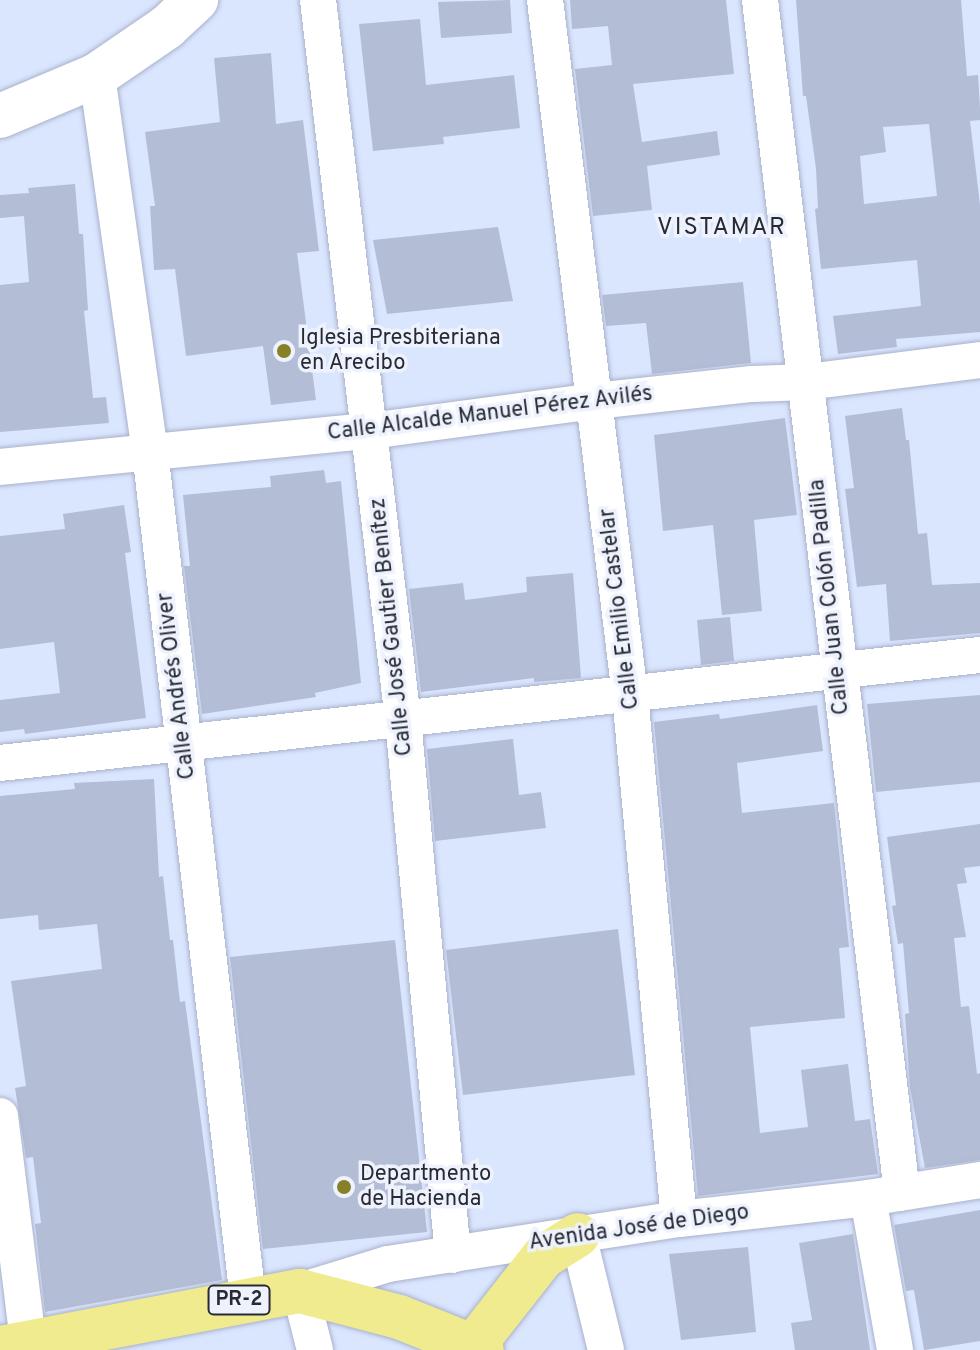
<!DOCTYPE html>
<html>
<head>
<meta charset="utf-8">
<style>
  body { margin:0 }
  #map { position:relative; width:980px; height:1350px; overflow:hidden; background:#dae5fe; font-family:Overpass,sans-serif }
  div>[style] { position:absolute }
  .building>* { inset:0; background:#b4bdd6 }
  .roads { filter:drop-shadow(0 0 2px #a9b2cb) drop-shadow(0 0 2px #a9b2cb) }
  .street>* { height:36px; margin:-18px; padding:0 18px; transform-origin:18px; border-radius:18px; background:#fff }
  .secondary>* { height:44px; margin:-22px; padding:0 22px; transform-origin:22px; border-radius:22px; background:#fff }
  .primary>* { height:44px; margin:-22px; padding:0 22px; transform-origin:22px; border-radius:22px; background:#f1eb8f }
  .dots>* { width:22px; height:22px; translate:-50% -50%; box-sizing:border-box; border:4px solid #eef2fc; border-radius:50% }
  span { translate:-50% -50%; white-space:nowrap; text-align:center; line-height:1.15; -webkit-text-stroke:7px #eef2fc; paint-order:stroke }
  .shield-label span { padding:2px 6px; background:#eef2fc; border:2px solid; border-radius:6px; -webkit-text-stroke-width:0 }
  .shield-label { font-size:20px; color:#272a34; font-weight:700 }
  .poi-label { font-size:22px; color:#272a34 }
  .left { translate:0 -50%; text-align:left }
  .street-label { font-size:22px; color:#272a34 }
  .neighbourhood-label { font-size:24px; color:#272a34; letter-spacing:2px }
</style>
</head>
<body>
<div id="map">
  <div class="building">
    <i style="clip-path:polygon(510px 0,512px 33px,441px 38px,438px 2px)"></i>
    <i style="clip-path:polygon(570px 0,726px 0,734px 74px,633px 84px,642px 142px,717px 131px,720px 155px,647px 166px,652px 210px,593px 216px,575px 69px,612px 65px,608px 26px,572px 29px)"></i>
    <i style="clip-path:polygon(evenodd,796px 0,961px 0,967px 76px,978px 75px,980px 108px,980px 120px,970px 121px,980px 205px,980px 332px,896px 339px,897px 347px,838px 354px,833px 316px,921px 306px,917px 260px,821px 269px,815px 209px,818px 208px,816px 169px,806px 96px,803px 96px,796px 0,929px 124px,937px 196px,864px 204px,860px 156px,886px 152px,883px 127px,929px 124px)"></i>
    <i style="clip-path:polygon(420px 19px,426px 85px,514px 75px,520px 128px,443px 137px,444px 144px,373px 151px,359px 24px)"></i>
    <i style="clip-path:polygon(271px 53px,276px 124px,303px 120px,319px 251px,297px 253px,316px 400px,271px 405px,263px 346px,186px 356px,175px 269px,154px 270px,150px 206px,155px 206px,145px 132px,220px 122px,214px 58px)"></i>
    <i style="clip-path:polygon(75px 184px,79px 234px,83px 234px,88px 310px,84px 311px,93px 398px,106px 397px,109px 423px,0 432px,0 285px,29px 282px,24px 216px,0 218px,0 195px,29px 193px,28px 188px)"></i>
    <i style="clip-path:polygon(498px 227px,513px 301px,387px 314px,373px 240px)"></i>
    <i style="clip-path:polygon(743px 282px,751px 363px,652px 374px,646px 323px,606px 326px,602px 295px)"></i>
    <i style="clip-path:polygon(902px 408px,906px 440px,909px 440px,918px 534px,927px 533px,932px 585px,980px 583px,980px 633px,890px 641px,886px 584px,857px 587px,845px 489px,854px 488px,845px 416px)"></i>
    <i style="clip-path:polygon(785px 418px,797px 515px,754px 520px,762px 611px,722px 615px,713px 525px,663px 531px,654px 435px)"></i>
    <i style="clip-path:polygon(324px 470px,326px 483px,341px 481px,361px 683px,315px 693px,316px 697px,202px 714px,184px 566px,190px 566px,183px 495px,271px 487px,270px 476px)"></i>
    <i style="clip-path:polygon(124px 505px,131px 552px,125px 553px,146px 718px,25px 734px,24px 729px,0 732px,0 700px,60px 693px,54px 642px,0 649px,0 536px,65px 529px,63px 514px)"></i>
    <i style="clip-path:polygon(573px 573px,581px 678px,534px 682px,534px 678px,421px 692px,409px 589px,463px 583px,465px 600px,527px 592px,526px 577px)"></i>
    <i style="clip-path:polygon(730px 617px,734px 661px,701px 665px,697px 620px)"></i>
    <i style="clip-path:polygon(980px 695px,980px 782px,876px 792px,867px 704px)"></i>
    <i style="clip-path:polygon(817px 705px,823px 751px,737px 763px,742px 813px,834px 803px,849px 947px,839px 948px,845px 1018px,750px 1027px,760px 1133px,808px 1127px,801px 1070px,848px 1064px,855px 1121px,870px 1119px,878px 1174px,698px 1196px,654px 722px,719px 714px,720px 719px)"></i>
    <i style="clip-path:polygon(513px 739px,519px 795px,541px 792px,546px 828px,435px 841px,427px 749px)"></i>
    <i style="clip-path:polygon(154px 779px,159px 877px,163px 876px,170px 940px,173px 940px,180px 1002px,185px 1001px,222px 1280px,45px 1312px,35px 1224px,41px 1223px,33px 1157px,26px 1158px,15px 1088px,26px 1086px,11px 981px,102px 969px,97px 924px,39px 930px,38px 915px,0 919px,0 796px,75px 789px,74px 783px)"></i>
    <i style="clip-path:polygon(980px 824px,980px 866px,964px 868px,967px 883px,957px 884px,966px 937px,954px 938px,961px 1007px,969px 1006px,977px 1074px,980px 1073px,980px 1160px,925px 1168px,910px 1087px,905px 1014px,909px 1013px,903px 943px,898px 944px,892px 906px,896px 905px,887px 837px)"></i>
    <i style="clip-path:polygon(618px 929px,635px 1075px,463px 1095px,446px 950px)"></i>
    <i style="clip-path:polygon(395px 940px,427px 1232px,263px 1249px,230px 957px)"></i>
    <i style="clip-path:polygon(980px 1210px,980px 1341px,924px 1350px,914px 1290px,906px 1291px,894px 1225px)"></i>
    <i style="clip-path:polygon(853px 1234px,870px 1350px,795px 1350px,791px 1323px,812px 1320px,799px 1243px)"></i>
    <i style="clip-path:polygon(748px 1247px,756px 1332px,681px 1340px,669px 1254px)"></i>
  </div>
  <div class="roads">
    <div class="street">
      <i style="left:318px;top:0;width:725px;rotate:83.27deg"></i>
      <i style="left:403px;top:720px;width:537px;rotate:84.66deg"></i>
      <i style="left:545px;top:0;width:700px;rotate:83.03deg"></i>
      <i style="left:630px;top:695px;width:526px;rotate:84.66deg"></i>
      <i style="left:760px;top:0;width:1201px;rotate:83.21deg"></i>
      <i style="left:97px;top:75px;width:380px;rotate:82deg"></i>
      <i style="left:150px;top:451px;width:854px;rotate:83.41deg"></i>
      <i style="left:0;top:467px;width:372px;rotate:-5.6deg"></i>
      <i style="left:370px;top:431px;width:227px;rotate:-7.6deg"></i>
      <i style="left:595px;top:401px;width:158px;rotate:-6.2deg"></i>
      <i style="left:752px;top:384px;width:55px;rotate:-2.1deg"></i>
      <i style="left:807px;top:382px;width:174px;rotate:-7.2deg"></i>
      <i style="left:0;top:763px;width:986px;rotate:-6.29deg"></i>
      <i style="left:0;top:1116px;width:236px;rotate:82.9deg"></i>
      <i style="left:868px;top:1198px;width:154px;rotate:79.9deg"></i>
      <i style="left:578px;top:1235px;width:118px;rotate:76.3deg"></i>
      <i style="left:315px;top:1350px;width:61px;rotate:-104.3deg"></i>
      <i style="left:300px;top:1291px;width:92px;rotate:-17.1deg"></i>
      <i style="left:388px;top:1264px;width:294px;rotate:-8.8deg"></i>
      <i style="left:679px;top:1219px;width:190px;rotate:-6.3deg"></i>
      <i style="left:868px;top:1198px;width:113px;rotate:-9.1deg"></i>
    </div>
    <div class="secondary">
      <i style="left:0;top:116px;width:105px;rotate:-22.9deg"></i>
      <i style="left:97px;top:75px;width:85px;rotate:-34.4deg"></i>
      <i style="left:167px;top:27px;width:40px;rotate:-43deg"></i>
    </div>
    <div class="primary">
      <i style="left:474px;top:1345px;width:112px;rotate:-51.9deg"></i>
      <i style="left:543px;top:1257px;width:41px;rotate:-32.2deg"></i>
      <i style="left:0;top:1348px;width:305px;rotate:-10.8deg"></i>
      <i style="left:300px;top:1291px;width:102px;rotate:14.7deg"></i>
      <i style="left:399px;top:1317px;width:89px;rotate:21.7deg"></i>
    </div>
  </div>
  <div class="dots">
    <i style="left:284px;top:351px;background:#868027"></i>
    <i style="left:344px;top:1187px;background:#868027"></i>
  </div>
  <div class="shield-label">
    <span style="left:239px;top:1300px">PR-2</span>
  </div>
  <div class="poi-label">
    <span class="left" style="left:300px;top:351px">Iglesia Presbiteriana<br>en Arecibo</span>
    <span class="left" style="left:360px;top:1187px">Departmento<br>de Hacienda</span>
  </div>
  <div class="street-label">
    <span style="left:490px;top:414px;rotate:-7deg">Calle Alcalde Manuel Pérez Avilés</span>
    <span style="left:830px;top:597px;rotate:-96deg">Calle Juan Colón Padilla</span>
    <span style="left:620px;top:609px;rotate:-97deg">Calle Emilio Castelar</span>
    <span style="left:392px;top:627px;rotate:-96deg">Calle José Gautier Benítez</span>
    <span style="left:177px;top:686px;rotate:-97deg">Calle Andrés Oliver</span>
    <span style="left:639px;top:1228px;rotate:-8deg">Avenida José de Diego</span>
  </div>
  <div class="neighbourhood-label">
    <span style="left:722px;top:229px">VISTAMAR</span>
  </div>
</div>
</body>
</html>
